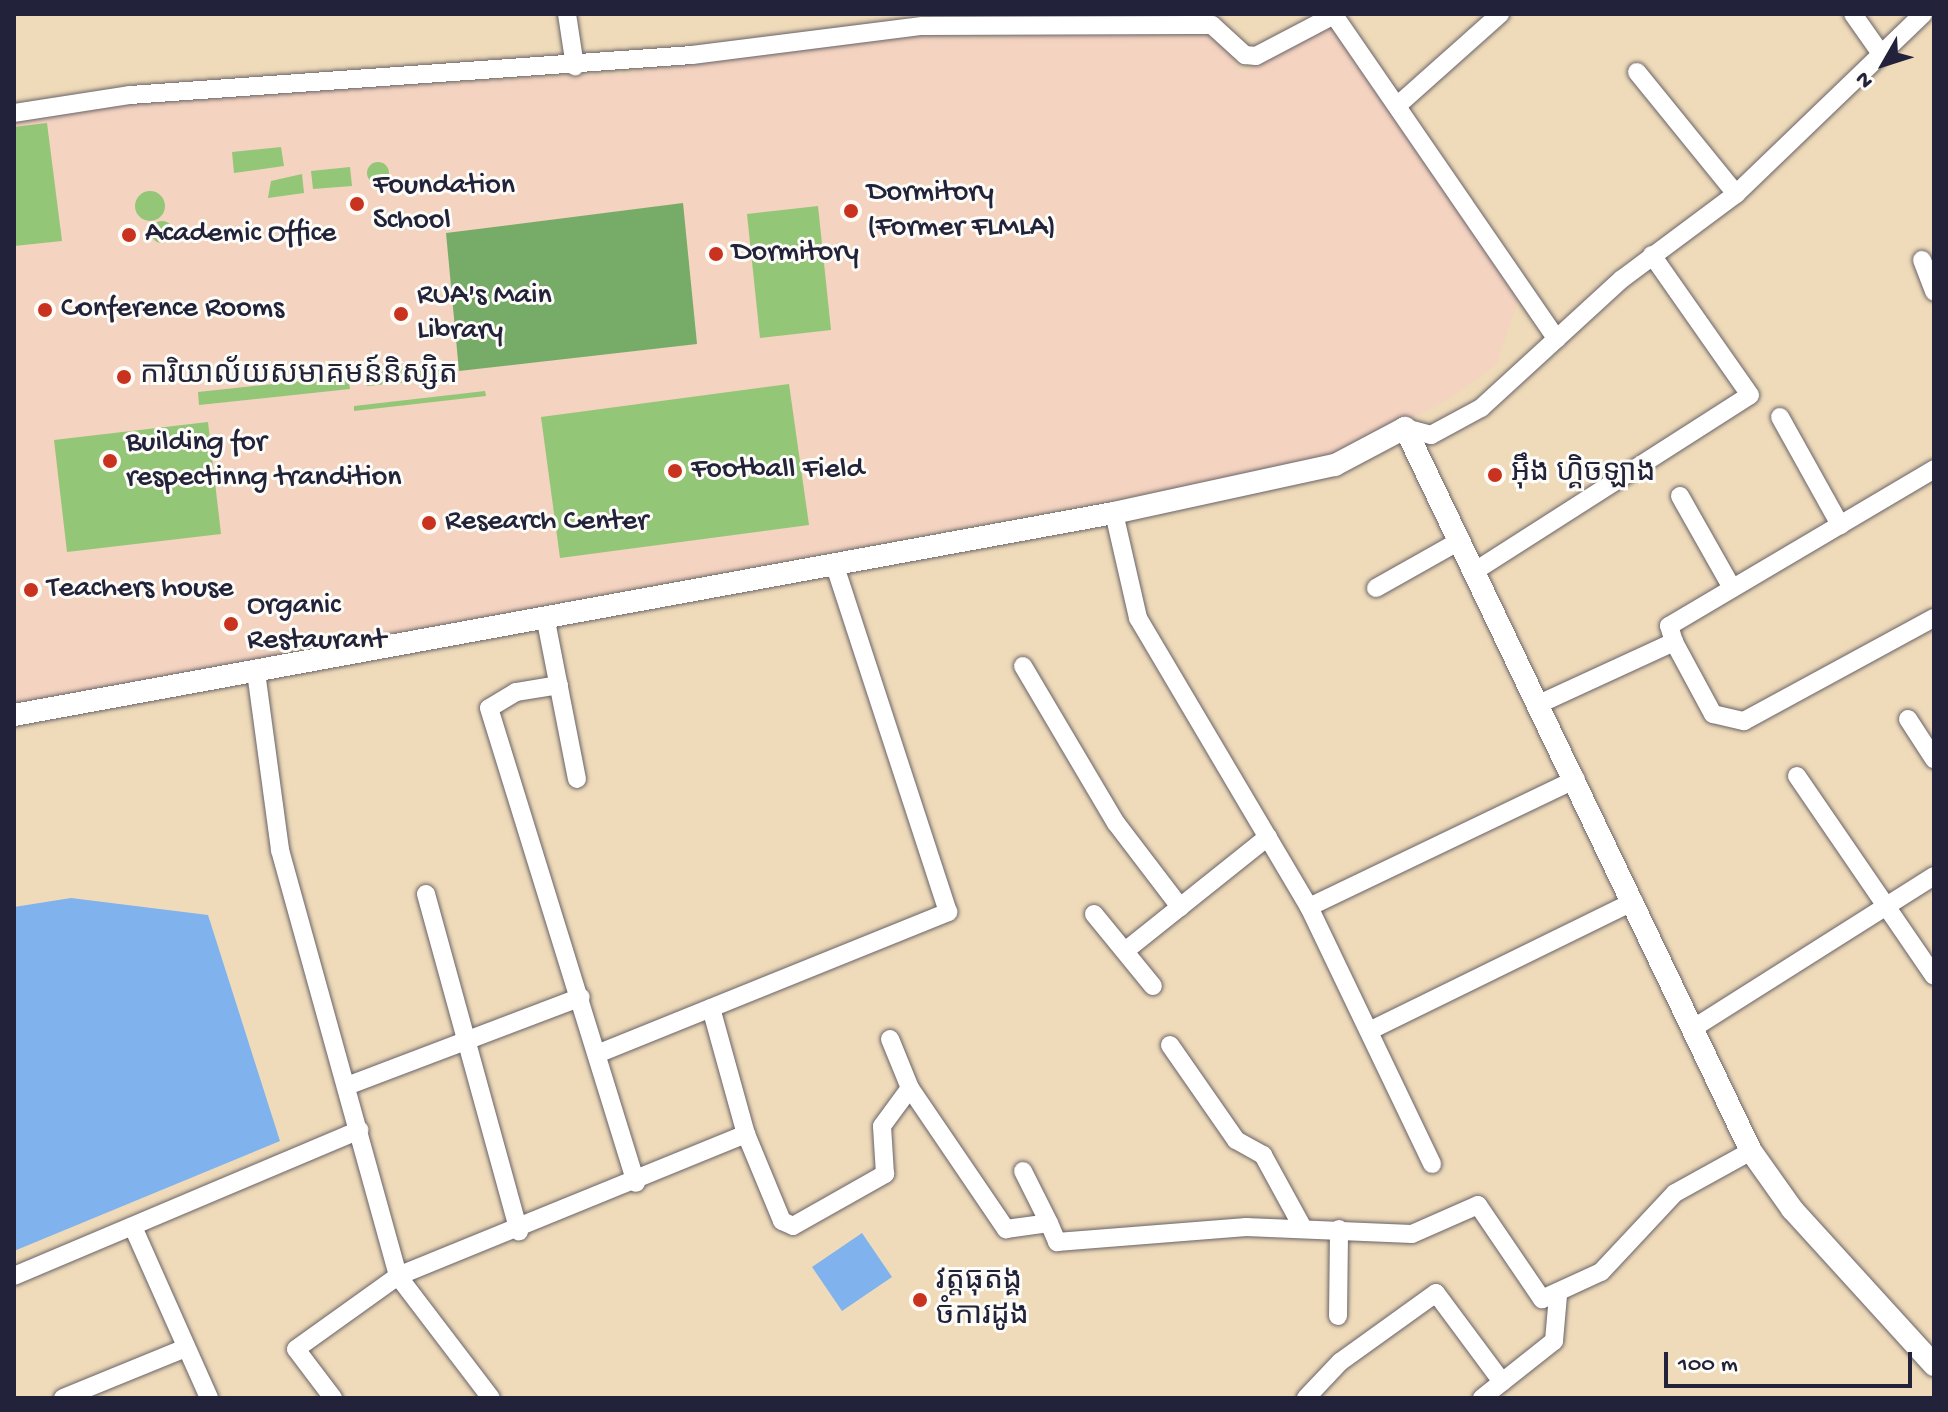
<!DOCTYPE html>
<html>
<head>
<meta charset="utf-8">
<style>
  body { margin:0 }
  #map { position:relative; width:1948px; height:1412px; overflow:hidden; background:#efdbba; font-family:"Gochi Hand","Noto Sans Khmer",sans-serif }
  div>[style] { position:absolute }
  .built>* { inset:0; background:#f4d3c1 }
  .green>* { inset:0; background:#94c677 }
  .round { border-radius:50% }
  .forest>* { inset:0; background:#77ab68 }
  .water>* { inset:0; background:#80b3ed }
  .roads { filter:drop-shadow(0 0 2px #6a6367) drop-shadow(0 0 2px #6a6367) }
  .minor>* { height:18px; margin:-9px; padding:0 9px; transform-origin:9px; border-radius:9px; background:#fff }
  .tertiary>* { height:22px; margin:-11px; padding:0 11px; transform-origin:11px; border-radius:11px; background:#fff }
  .dots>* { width:22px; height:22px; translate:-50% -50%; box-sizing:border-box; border:4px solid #fdfcf7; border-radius:50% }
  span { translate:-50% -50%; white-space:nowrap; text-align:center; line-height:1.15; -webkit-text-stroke:6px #fdfcf7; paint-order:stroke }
  .poi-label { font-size:30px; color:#22223b }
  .left { translate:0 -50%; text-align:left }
  .frame { position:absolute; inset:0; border:16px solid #22223b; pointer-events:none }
  .north { position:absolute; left:1844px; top:24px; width:80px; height:80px; -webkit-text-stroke:6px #fdfcf7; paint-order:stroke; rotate:231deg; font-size:22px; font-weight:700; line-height:32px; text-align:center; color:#22223b }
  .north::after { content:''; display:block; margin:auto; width:28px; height:36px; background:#22223b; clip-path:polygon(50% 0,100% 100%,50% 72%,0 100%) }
  .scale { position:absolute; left:1664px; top:1352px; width:248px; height:36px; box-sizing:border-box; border:4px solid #22223b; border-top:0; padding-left:10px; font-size:24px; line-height:28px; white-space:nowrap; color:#22223b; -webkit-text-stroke:6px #fdfcf7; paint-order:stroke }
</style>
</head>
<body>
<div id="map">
  <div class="built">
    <i style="clip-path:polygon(1336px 21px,1521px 292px,1496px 365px,1450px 398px,1331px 459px,14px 703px,14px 118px,207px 94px,623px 74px,708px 56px,919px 33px,974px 38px,1212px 32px,1243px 73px)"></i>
  </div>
  <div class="green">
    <i style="clip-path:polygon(47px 123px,62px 241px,14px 246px,14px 127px)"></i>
    <i style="clip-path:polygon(281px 147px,284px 166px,234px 173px,232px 152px)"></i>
    <i class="round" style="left:367px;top:162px;width:22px;height:22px"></i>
    <i style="clip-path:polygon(350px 167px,352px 186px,313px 189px,311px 171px)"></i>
    <i style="clip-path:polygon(302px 174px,304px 193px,268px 198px,271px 181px)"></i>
    <i class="round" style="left:135px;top:191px;width:30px;height:30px"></i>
    <i style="clip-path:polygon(818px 206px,831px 330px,760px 338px,747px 214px)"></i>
    <i class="round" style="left:151px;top:221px;width:22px;height:22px"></i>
    <i style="clip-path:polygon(439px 365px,440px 379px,367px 386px,366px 373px)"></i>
    <i style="clip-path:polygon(348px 376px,350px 389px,199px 405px,198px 392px)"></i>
    <i style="clip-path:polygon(789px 384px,809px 525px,560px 558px,541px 417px)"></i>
    <i style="clip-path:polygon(485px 391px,486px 396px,354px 411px,354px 406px)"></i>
    <i style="clip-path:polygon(208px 422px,221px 534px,67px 552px,54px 440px)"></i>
  </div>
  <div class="forest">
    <i style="clip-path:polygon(683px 203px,697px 344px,459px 371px,446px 233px)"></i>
  </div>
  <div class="water">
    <i style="clip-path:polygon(71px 898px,208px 915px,280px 1141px,14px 1251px,14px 907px)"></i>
    <i style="clip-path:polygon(862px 1233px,892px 1277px,842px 1311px,812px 1267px)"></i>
  </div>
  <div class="roads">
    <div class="minor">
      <i style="left:567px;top:14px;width:53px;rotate:81.3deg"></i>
      <i style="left:1853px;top:14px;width:45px;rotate:54.9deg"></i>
      <i style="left:1637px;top:72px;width:157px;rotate:50.9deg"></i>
      <i style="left:1398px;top:105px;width:137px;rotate:-41.7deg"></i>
      <i style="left:14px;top:113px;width:117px;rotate:-8.8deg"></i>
      <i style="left:130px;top:95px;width:563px;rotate:-4.07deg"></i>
      <i style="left:692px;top:55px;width:232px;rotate:-7.2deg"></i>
      <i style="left:922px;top:26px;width:290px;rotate:-0.2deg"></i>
      <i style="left:1212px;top:25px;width:45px;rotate:42.3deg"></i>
      <i style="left:1245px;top:55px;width:11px;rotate:5deg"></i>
      <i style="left:1256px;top:56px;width:88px;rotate:-27.7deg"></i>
      <i style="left:1334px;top:15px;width:393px;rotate:55.5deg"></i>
      <i style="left:1922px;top:260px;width:34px;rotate:69deg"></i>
      <i style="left:1780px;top:417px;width:124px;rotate:60.9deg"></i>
      <i style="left:1405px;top:428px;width:27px;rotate:15deg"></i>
      <i style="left:1431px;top:435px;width:57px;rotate:-28.4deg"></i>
      <i style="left:1481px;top:408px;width:191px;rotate:-42.5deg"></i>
      <i style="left:1622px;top:279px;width:142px;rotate:-36.7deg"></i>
      <i style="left:1736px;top:194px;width:260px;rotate:-43.9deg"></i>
      <i style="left:1680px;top:496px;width:106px;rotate:60.5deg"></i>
      <i style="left:1114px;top:513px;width:108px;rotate:77.1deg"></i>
      <i style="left:1138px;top:618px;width:336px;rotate:59.4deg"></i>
      <i style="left:1309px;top:907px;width:285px;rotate:64.4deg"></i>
      <i style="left:1475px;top:571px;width:326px;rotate:-32.6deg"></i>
      <i style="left:1750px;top:395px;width:171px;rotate:-125deg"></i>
      <i style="left:1376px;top:588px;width:92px;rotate:-29.4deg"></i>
      <i style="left:545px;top:616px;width:166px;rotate:78.9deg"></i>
      <i style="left:1674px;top:642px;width:82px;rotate:61.6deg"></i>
      <i style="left:1713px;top:714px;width:32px;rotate:13deg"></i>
      <i style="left:1744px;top:721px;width:216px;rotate:-28.5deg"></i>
      <i style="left:1023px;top:666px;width:182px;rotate:59.4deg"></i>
      <i style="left:1116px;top:823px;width:106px;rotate:52.7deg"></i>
      <i style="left:256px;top:672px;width:180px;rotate:82.3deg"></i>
      <i style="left:280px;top:850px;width:442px;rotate:74.5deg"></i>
      <i style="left:398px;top:1276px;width:153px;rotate:52.7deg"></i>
      <i style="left:559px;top:685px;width:44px;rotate:170.8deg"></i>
      <i style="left:516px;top:692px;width:31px;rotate:149deg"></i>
      <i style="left:489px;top:708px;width:497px;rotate:72.8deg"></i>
      <i style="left:1539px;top:704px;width:149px;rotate:-24.7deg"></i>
      <i style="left:1674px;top:642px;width:17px;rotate:-107deg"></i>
      <i style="left:1669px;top:626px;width:308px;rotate:-30.6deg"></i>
      <i style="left:1908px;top:719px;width:48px;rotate:57deg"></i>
      <i style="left:1797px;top:776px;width:242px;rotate:55.6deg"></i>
      <i style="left:426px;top:894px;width:350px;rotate:74.6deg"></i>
      <i style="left:1309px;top:907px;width:296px;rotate:-25.6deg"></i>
      <i style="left:1094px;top:914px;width:93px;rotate:50.7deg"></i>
      <i style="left:1125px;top:951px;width:183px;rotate:-38.6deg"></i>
      <i style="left:711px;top:1008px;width:131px;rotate:74.5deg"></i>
      <i style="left:746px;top:1134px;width:94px;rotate:67.5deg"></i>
      <i style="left:782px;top:1221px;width:12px;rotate:24deg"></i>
      <i style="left:793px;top:1226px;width:106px;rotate:-29.5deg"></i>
      <i style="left:885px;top:1174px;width:48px;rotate:-93.6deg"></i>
      <i style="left:882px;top:1126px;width:47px;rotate:-53.6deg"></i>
      <i style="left:1692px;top:1029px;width:286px;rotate:-32.3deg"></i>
      <i style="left:1369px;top:1031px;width:295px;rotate:-26.1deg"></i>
      <i style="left:890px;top:1039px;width:53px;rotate:67.8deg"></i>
      <i style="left:910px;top:1088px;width:171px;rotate:55.8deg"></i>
      <i style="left:1006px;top:1229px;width:43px;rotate:-7.9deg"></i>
      <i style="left:1049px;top:1223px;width:21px;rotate:67deg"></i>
      <i style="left:1057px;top:1242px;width:190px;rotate:-4.5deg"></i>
      <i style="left:1246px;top:1227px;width:166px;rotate:2.4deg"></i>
      <i style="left:1412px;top:1234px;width:72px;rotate:-23.7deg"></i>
      <i style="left:1478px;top:1205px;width:114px;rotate:55.8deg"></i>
      <i style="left:1542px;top:1299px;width:65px;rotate:-24.6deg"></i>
      <i style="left:1601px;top:1272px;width:108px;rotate:-46.9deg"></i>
      <i style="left:1675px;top:1193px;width:87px;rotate:-28.9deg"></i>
      <i style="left:1170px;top:1045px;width:116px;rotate:55.2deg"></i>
      <i style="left:1236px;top:1140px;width:31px;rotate:29deg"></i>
      <i style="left:1263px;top:1155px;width:83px;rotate:61.3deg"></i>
      <i style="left:597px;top:1054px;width:379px;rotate:-22deg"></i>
      <i style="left:948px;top:912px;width:366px;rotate:-108.1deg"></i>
      <i style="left:347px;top:1086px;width:250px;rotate:-20.8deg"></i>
      <i style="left:1023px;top:1171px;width:58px;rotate:63.4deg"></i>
      <i style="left:133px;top:1227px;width:187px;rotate:66deg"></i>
      <i style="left:14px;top:1276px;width:375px;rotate:-22.9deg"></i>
      <i style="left:1338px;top:1316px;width:87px;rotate:-89.3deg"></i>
      <i style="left:63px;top:1398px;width:130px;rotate:-22.2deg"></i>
      <i style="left:333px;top:1398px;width:61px;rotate:-127.1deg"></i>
      <i style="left:296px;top:1349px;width:125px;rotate:-35.6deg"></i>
      <i style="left:398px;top:1276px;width:376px;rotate:-22.2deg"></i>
      <i style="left:1306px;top:1398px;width:50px;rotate:-46.6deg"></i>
      <i style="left:1340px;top:1362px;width:118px;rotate:-35.7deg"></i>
      <i style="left:1436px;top:1293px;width:111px;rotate:53.4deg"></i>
      <i style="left:1482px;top:1398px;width:92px;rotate:-38.4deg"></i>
      <i style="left:1554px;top:1341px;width:46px;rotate:-85deg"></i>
    </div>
    <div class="tertiary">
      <i style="left:14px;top:715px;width:1118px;rotate:-10.41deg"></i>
      <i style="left:1114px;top:513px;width:226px;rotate:-12.3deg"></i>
      <i style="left:1335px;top:465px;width:79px;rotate:-27.9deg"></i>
      <i style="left:1405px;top:428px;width:802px;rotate:64.43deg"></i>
      <i style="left:1751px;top:1151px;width:71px;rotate:54.7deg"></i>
      <i style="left:1792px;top:1209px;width:211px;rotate:47.7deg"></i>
    </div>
  </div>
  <div class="dots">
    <i style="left:357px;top:204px;background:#c8321e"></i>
    <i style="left:851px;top:211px;background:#c8321e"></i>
    <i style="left:129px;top:235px;background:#c8321e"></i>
    <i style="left:716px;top:254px;background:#c8321e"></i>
    <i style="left:45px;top:310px;background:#c8321e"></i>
    <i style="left:401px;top:314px;background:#c8321e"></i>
    <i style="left:124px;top:377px;background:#c8321e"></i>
    <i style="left:110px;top:461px;background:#c8321e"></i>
    <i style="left:675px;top:471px;background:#c8321e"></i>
    <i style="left:1495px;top:475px;background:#c8321e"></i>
    <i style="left:429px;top:523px;background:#c8321e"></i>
    <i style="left:31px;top:590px;background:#c8321e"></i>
    <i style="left:231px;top:624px;background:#c8321e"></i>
    <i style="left:920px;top:1300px;background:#c8321e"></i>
  </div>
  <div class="poi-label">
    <span class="left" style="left:373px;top:204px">Foundation<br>School</span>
    <span class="left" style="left:867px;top:211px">Dormitory<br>(Former FLMLA)</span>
    <span class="left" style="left:145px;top:235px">Academic Office</span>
    <span class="left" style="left:732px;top:254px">Dormitory</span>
    <span class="left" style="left:417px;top:314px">RUA's Main<br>Library</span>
    <span class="left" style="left:61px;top:310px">Conference Rooms</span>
    <span class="left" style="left:140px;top:377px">ការិយាល័យសមាគមន៍និស្សិត</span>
    <span class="left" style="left:126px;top:461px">Building for<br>respectinng trandition</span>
    <span class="left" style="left:691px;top:471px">Football Field</span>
    <span class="left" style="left:1511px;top:475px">អ៊ឹង ហ្គិចឡាង</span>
    <span class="left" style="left:445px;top:523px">Research Center</span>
    <span class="left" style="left:47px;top:590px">Teachers house</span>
    <span class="left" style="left:247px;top:624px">Organic<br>Restaurant</span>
    <span class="left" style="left:936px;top:1300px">វត្តធុតង្គ<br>ចំការដូង</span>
  </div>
  <div class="frame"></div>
  <div class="north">N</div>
  <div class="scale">100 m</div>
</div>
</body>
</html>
